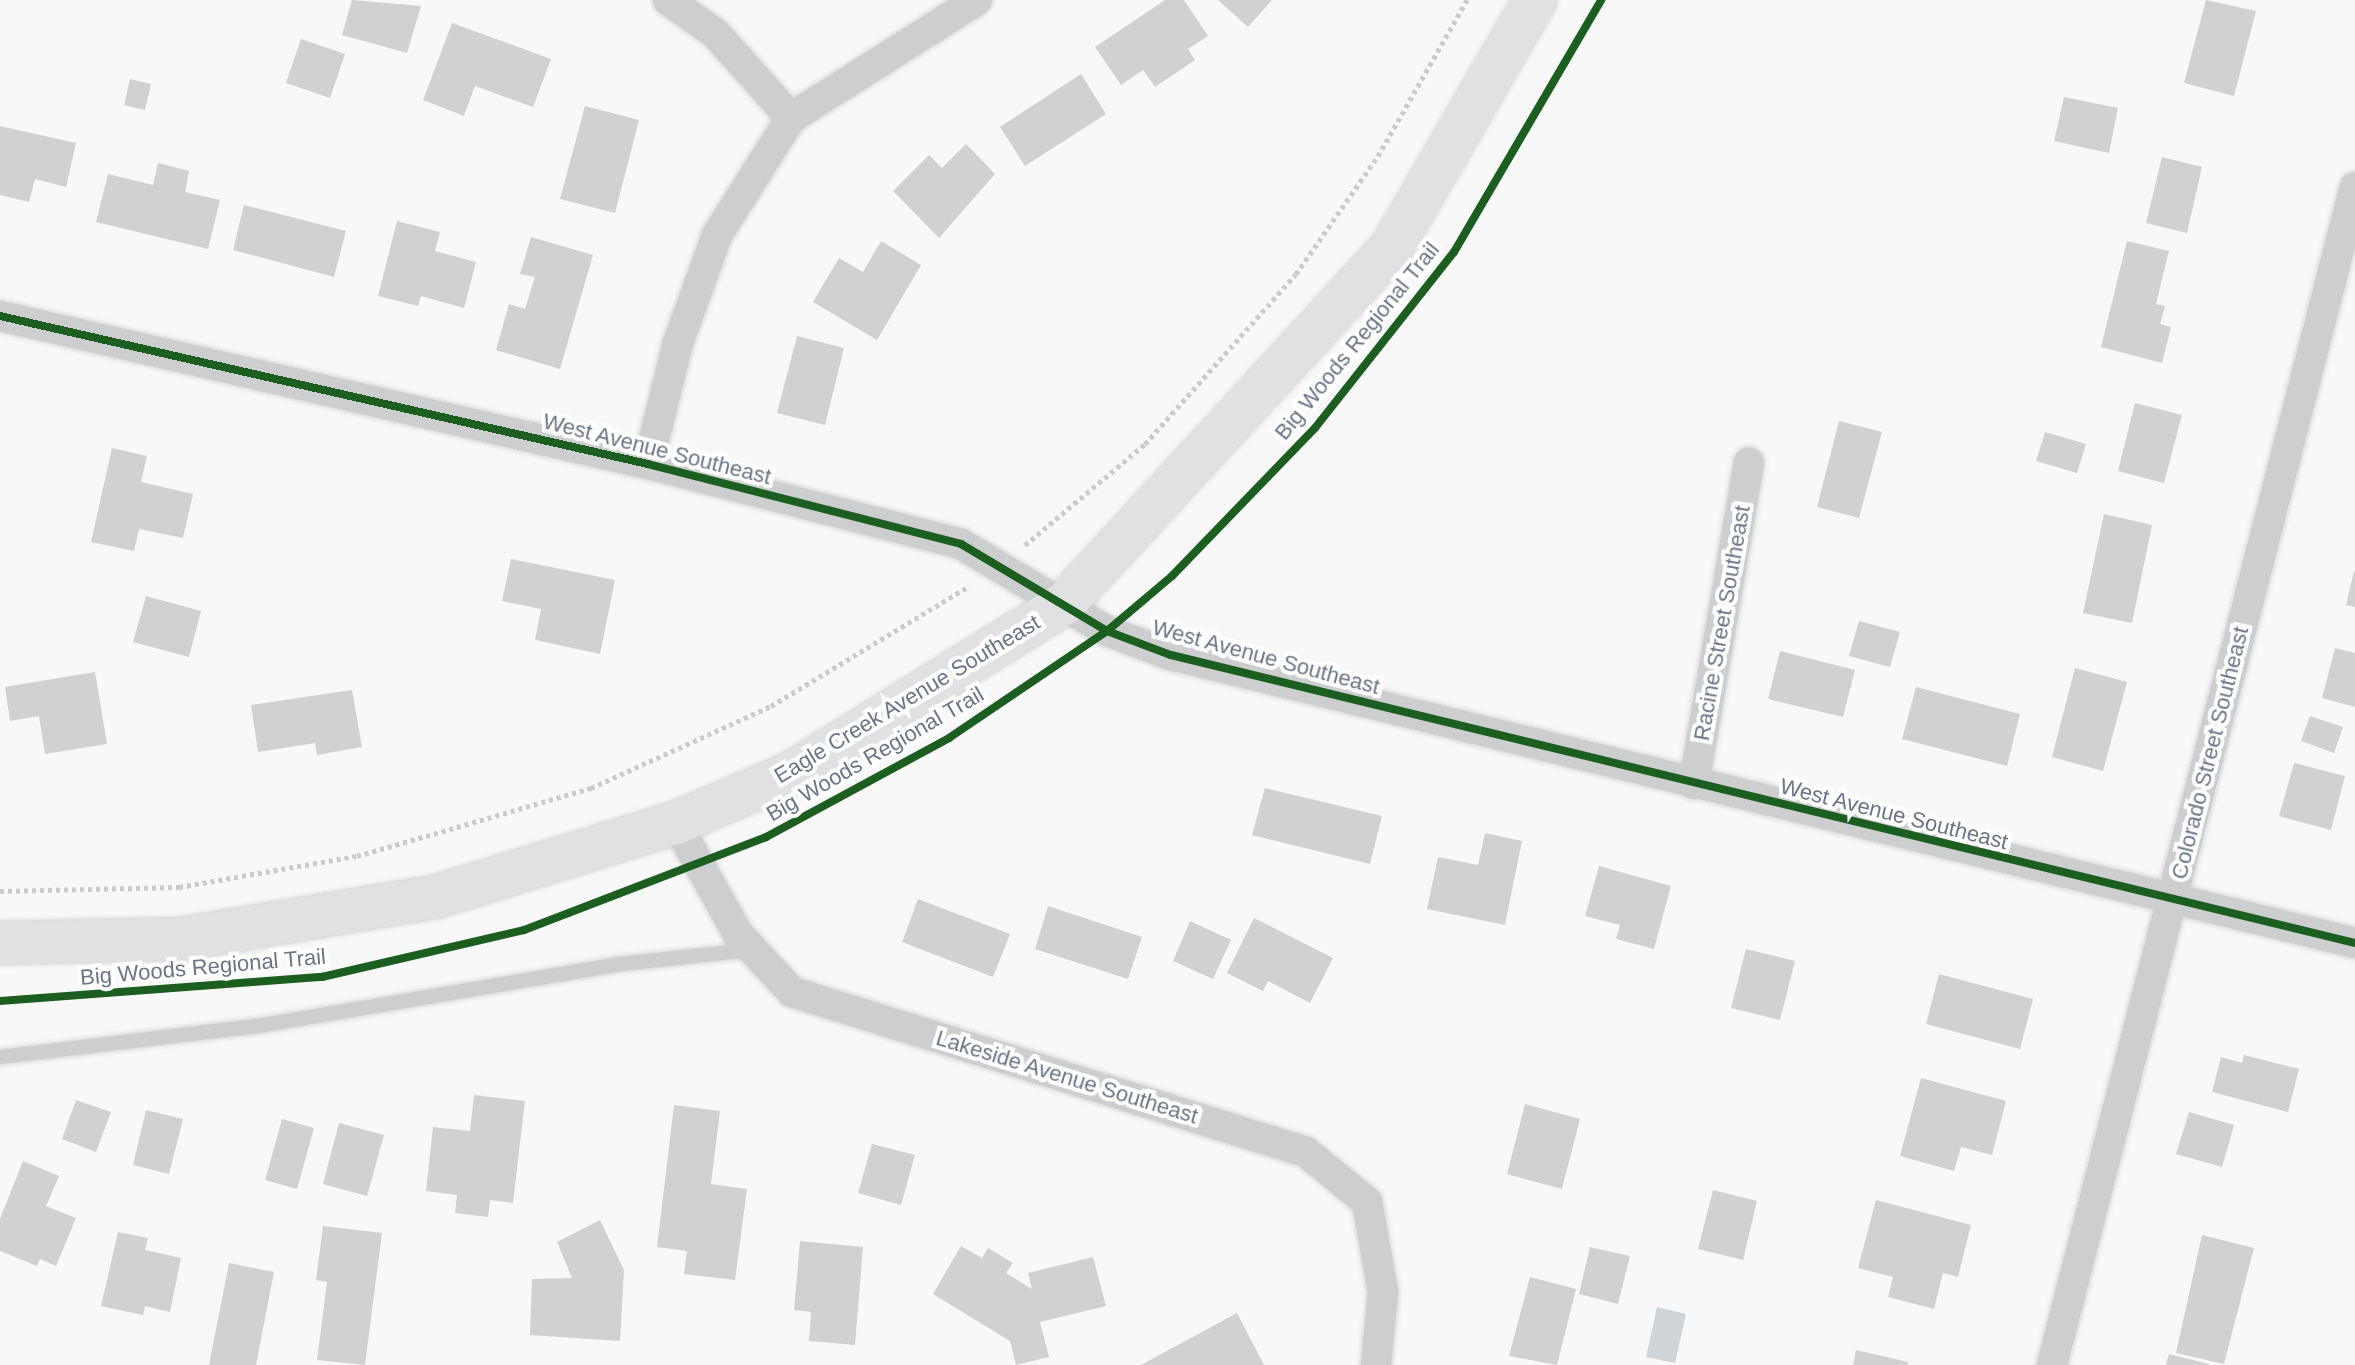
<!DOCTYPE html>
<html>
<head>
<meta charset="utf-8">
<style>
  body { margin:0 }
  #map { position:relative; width:2355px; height:1365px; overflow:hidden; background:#f8f8f8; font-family:Arial,sans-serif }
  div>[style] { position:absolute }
  .water>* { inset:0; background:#cfd4d8 }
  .building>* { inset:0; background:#d0d1d2 }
  .path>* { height:5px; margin-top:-2.5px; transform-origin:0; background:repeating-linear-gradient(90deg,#cacbcc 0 4px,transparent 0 8px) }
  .roads { filter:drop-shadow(0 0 2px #d5d6d7) drop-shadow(0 0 2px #d5d6d7) }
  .lane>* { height:14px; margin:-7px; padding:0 7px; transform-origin:7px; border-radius:7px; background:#cdcecf }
  .street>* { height:30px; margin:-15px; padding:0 15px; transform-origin:15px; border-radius:15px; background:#cdcecf }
  .secondary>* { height:42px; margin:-21px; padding:0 21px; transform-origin:21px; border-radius:21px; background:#e0e1e2 }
  .cycleway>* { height:8px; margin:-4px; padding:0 4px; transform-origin:4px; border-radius:4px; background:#1b5e20 }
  span { translate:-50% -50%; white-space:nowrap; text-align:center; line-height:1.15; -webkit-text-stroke:8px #fff; paint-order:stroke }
  .street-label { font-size:22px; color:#6b7586 }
</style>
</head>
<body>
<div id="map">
  <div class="water">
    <i style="clip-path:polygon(1657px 1307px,1686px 1314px,1675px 1363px,1646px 1357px)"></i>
  </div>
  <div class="building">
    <i style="clip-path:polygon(352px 0,421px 6px,407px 53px,342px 35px)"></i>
    <i style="clip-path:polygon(1165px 0,1184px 0,1208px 36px,1188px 49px,1195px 60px,1155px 87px,1143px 70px,1121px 85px,1095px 47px)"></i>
    <i style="clip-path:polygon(1218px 0,1272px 0,1248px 27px)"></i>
    <i style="clip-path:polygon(2206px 0,2256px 11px,2234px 96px,2184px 83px)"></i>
    <i style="clip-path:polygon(452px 23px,551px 59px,533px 107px,475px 86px,464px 116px,423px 100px)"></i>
    <i style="clip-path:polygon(301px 39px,345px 54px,330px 98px,286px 83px)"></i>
    <i style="clip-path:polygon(1081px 74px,1106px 114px,1025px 166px,1000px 127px)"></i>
    <i style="clip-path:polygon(130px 79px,151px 84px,145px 110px,124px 105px)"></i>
    <i style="clip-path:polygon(2064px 97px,2118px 108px,2109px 153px,2054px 141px)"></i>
    <i style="clip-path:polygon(585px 106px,639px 120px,615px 213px,560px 199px)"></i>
    <i style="clip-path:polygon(0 126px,76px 143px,66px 187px,35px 179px,29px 202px,0 195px)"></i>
    <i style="clip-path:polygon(966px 144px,995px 174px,939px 238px,893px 191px,929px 155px,942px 168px)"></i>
    <i style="clip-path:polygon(2162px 157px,2202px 167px,2187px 233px,2146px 223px)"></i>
    <i style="clip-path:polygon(158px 163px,189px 171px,185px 192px,220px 200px,208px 249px,96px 222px,108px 174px,153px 185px)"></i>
    <i style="clip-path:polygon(244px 205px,346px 231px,334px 277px,233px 250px)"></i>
    <i style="clip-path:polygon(397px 221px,440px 232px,435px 251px,476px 262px,464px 308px,421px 296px,418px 306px,378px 296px)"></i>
    <i style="clip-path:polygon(531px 237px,593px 255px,560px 369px,496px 350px,509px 304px,525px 309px,535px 277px,520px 274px)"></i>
    <i style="clip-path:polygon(881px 241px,921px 265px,877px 340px,813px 302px,839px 258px,863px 272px)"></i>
    <i style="clip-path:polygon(2127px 241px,2169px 251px,2156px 304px,2165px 306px,2160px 324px,2171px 327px,2162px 363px,2101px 347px)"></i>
    <i style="clip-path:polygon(797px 336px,844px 348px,825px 425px,777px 413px)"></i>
    <i style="clip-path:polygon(2135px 403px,2182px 415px,2164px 483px,2118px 471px)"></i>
    <i style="clip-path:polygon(1839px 421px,1882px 432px,1859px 518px,1817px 507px)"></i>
    <i style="clip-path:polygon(2045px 432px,2086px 444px,2077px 473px,2036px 461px)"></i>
    <i style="clip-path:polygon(112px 448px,147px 456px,141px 482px,193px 494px,183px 538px,139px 529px,134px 551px,91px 542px)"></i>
    <i style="clip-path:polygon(2104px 514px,2152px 525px,2132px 623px,2083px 613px)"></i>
    <i style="clip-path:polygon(511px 559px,615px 580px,600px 654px,535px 640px,541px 609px,502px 601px)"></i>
    <i style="clip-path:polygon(2354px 571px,2355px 572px,2355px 607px,2346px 605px)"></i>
    <i style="clip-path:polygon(146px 596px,201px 611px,189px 657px,133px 642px)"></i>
    <i style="clip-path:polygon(1859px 621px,1900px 632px,1890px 667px,1849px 656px)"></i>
    <i style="clip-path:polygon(2335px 648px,2355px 653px,2355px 707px,2322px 698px)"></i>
    <i style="clip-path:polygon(1780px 651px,1855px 670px,1843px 717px,1768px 699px)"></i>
    <i style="clip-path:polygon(2075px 668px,2127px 682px,2103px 771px,2052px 757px)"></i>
    <i style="clip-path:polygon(95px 672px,107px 744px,45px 754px,39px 716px,10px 721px,5px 687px)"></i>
    <i style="clip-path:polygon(1916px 687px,2020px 714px,2007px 766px,1902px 739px)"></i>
    <i style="clip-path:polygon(352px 690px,362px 747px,317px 755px,315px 743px,258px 752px,251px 705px)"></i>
    <i style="clip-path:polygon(2310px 716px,2343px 727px,2334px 753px,2301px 741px)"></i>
    <i style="clip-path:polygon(2294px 763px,2345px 776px,2331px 830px,2279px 816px)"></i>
    <i style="clip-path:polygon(1265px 788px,1382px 816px,1370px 864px,1252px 835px)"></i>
    <i style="clip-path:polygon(1485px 833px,1522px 841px,1505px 925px,1427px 909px,1438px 857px,1478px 865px)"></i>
    <i style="clip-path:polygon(1599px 866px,1671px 886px,1654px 949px,1616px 939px,1620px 925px,1585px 916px)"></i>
    <i style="clip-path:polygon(918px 899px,1010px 934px,993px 977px,902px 942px)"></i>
    <i style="clip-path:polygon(1048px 906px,1142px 937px,1128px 979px,1035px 949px)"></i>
    <i style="clip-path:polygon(1254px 918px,1333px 958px,1310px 1003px,1268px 981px,1263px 991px,1227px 973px)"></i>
    <i style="clip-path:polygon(1190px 921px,1231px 940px,1213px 979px,1173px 961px)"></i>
    <i style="clip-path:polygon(1746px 949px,1795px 961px,1780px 1020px,1731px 1008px)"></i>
    <i style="clip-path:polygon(1939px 974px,2033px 999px,2020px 1049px,1926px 1024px)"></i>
    <i style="clip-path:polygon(2244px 1055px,2299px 1069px,2288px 1112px,2212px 1092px,2221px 1057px,2242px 1063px)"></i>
    <i style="clip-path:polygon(1921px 1078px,2006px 1101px,1992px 1155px,1961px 1147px,1954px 1171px,1900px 1156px)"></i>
    <i style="clip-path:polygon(474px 1095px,525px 1101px,513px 1203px,490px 1200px,488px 1217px,455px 1213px,457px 1195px,426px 1191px,433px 1127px,470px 1131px)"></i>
    <i style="clip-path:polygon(76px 1100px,111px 1112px,96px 1152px,62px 1139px)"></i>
    <i style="clip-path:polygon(1525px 1104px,1580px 1119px,1562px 1189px,1507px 1174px)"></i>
    <i style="clip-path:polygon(674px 1105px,720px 1111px,711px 1184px,747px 1189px,735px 1280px,684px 1274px,687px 1251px,657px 1247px)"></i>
    <i style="clip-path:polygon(146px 1110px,183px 1119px,169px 1174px,133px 1165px)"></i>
    <i style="clip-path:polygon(2189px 1112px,2234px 1125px,2222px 1167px,2176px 1154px)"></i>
    <i style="clip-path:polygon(282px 1119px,314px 1128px,297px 1189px,265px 1180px)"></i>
    <i style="clip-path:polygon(339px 1123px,384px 1135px,367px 1196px,323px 1184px)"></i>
    <i style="clip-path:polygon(872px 1144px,915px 1155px,901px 1205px,858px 1193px)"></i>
    <i style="clip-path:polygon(23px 1161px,59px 1176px,46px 1206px,76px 1218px,56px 1266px,40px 1259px,37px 1266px,0 1251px,0 1219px)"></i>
    <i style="clip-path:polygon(1713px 1190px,1757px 1201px,1743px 1260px,1698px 1249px)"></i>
    <i style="clip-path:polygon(1876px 1200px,1971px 1225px,1958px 1277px,1943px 1273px,1934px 1309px,1888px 1297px,1893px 1277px,1858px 1268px)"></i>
    <i style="clip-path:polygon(600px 1220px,624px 1270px,620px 1341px,530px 1335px,532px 1279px,572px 1278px,557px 1242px)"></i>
    <i style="clip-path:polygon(323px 1226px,382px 1233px,365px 1365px,317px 1360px,327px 1282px,316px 1280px)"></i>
    <i style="clip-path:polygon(118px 1232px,148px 1238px,145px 1250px,181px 1258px,170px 1312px,145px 1306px,143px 1315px,101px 1306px)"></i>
    <i style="clip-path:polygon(2202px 1235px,2254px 1248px,2224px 1364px,2176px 1353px)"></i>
    <i style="clip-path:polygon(800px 1241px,863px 1247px,855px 1345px,809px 1341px,811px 1312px,794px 1310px)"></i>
    <i style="clip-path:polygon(961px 1246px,982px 1258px,988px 1248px,1013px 1263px,1006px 1273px,1032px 1289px,1028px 1273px,1093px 1257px,1106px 1306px,1040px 1322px,1049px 1357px,1016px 1365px,1010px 1341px,933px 1294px)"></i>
    <i style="clip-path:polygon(1590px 1247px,1630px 1256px,1618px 1304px,1579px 1294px)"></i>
    <i style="clip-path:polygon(229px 1263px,274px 1272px,256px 1365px,209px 1365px)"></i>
    <i style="clip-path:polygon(1530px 1277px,1576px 1289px,1557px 1365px,1509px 1356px)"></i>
    <i style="clip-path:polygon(1237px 1313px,1264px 1365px,1141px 1365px)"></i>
    <i style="clip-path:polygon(1856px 1350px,1908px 1362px,1908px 1365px,1853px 1365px)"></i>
    <i style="clip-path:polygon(2169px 1354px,2209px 1364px,2209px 1365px,2166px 1365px)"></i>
  </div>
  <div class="path">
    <i style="left:1025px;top:545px;width:157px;rotate:-40.1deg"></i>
    <i style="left:1145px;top:444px;width:227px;rotate:-48.4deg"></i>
    <i style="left:1296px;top:274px;width:144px;rotate:-55.2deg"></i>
    <i style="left:1378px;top:156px;width:180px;rotate:-60.3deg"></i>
    <i style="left:0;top:891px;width:179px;rotate:-1.3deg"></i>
    <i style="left:179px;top:887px;width:181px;rotate:-9.9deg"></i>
    <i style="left:357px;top:856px;width:244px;rotate:-16.2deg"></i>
    <i style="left:591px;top:788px;width:198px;rotate:-24.5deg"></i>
    <i style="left:771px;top:706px;width:232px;rotate:-31.2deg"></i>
  </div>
  <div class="roads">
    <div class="lane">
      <i style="left:0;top:1057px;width:266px;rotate:-6.9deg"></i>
      <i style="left:264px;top:1025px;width:361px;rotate:-9.7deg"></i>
      <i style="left:620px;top:964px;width:133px;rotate:-6.1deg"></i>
    </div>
    <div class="street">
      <i style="left:668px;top:0;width:59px;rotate:35.3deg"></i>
      <i style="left:716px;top:34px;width:113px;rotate:48.2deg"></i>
      <i style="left:0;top:316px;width:665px;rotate:12.87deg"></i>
      <i style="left:648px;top:464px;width:323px;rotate:14.3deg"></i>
      <i style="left:961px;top:544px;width:170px;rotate:30.8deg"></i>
      <i style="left:1107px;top:631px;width:68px;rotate:20.6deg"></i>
      <i style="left:1171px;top:655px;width:1219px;rotate:13.67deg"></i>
      <i style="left:648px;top:464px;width:125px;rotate:-76.1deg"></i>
      <i style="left:678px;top:343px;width:115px;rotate:-70.1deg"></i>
      <i style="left:717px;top:235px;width:138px;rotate:-57.7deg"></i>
      <i style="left:791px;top:118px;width:220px;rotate:-32.4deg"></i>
      <i style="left:1694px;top:784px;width:326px;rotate:-80.3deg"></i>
      <i style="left:676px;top:823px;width:127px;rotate:60.8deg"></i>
      <i style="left:738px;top:934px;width:79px;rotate:47deg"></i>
      <i style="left:792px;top:992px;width:538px;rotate:17.29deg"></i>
      <i style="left:1306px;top:1152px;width:79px;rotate:39.3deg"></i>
      <i style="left:1367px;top:1202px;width:91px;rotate:79.9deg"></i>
      <i style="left:1383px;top:1292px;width:73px;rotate:95.5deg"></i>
      <i style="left:2052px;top:1365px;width:1216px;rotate:-75.58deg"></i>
    </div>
    <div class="secondary">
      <i style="left:0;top:943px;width:181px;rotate:-1.3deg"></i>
      <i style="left:181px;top:939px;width:257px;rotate:-9.4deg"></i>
      <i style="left:435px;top:897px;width:252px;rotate:-17.1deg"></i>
      <i style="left:676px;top:823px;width:126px;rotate:-23.3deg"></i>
      <i style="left:792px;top:773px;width:322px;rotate:-31.9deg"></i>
      <i style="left:1065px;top:603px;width:483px;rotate:-47.4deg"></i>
      <i style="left:1392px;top:247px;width:285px;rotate:-59.9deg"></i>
    </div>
  </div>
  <div class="cycleway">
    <i style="left:0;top:316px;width:665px;rotate:12.87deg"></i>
    <i style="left:648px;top:464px;width:323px;rotate:14.3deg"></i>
    <i style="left:961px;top:544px;width:170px;rotate:30.8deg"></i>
    <i style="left:1107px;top:631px;width:68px;rotate:20.6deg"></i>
    <i style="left:1171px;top:655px;width:1219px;rotate:13.67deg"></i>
    <i style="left:0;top:1001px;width:323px;rotate:-4.3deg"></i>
    <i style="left:322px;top:977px;width:207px;rotate:-13.1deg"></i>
    <i style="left:524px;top:930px;width:259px;rotate:-21deg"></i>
    <i style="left:766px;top:837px;width:208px;rotate:-28.4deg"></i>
    <i style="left:949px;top:738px;width:191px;rotate:-34.1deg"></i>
    <i style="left:1107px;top:631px;width:85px;rotate:-40.2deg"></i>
    <i style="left:1172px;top:576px;width:206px;rotate:-46deg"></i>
    <i style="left:1315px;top:428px;width:224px;rotate:-51.7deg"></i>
    <i style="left:1454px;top:252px;width:292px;rotate:-59.7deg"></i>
  </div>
  <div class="street-label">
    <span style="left:1357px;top:341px;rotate:-51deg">Big Woods Regional Trail</span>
    <span style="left:657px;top:449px;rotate:14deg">West Avenue Southeast</span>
    <span style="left:1722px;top:623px;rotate:-80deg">Racine Street Southeast</span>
    <span style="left:1266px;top:657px;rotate:15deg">West Avenue Southeast</span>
    <span style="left:907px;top:699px;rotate:-31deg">Eagle Creek Avenue Southeast</span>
    <span style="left:2210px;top:753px;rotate:-76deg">Colorado Street Southeast</span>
    <span style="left:875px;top:754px;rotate:-30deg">Big Woods Regional Trail</span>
    <span style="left:1894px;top:814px;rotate:14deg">West Avenue Southeast</span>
    <span style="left:203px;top:967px;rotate:-5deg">Big Woods Regional Trail</span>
    <span style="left:1067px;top:1077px;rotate:17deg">Lakeside Avenue Southeast</span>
  </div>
</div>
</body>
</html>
